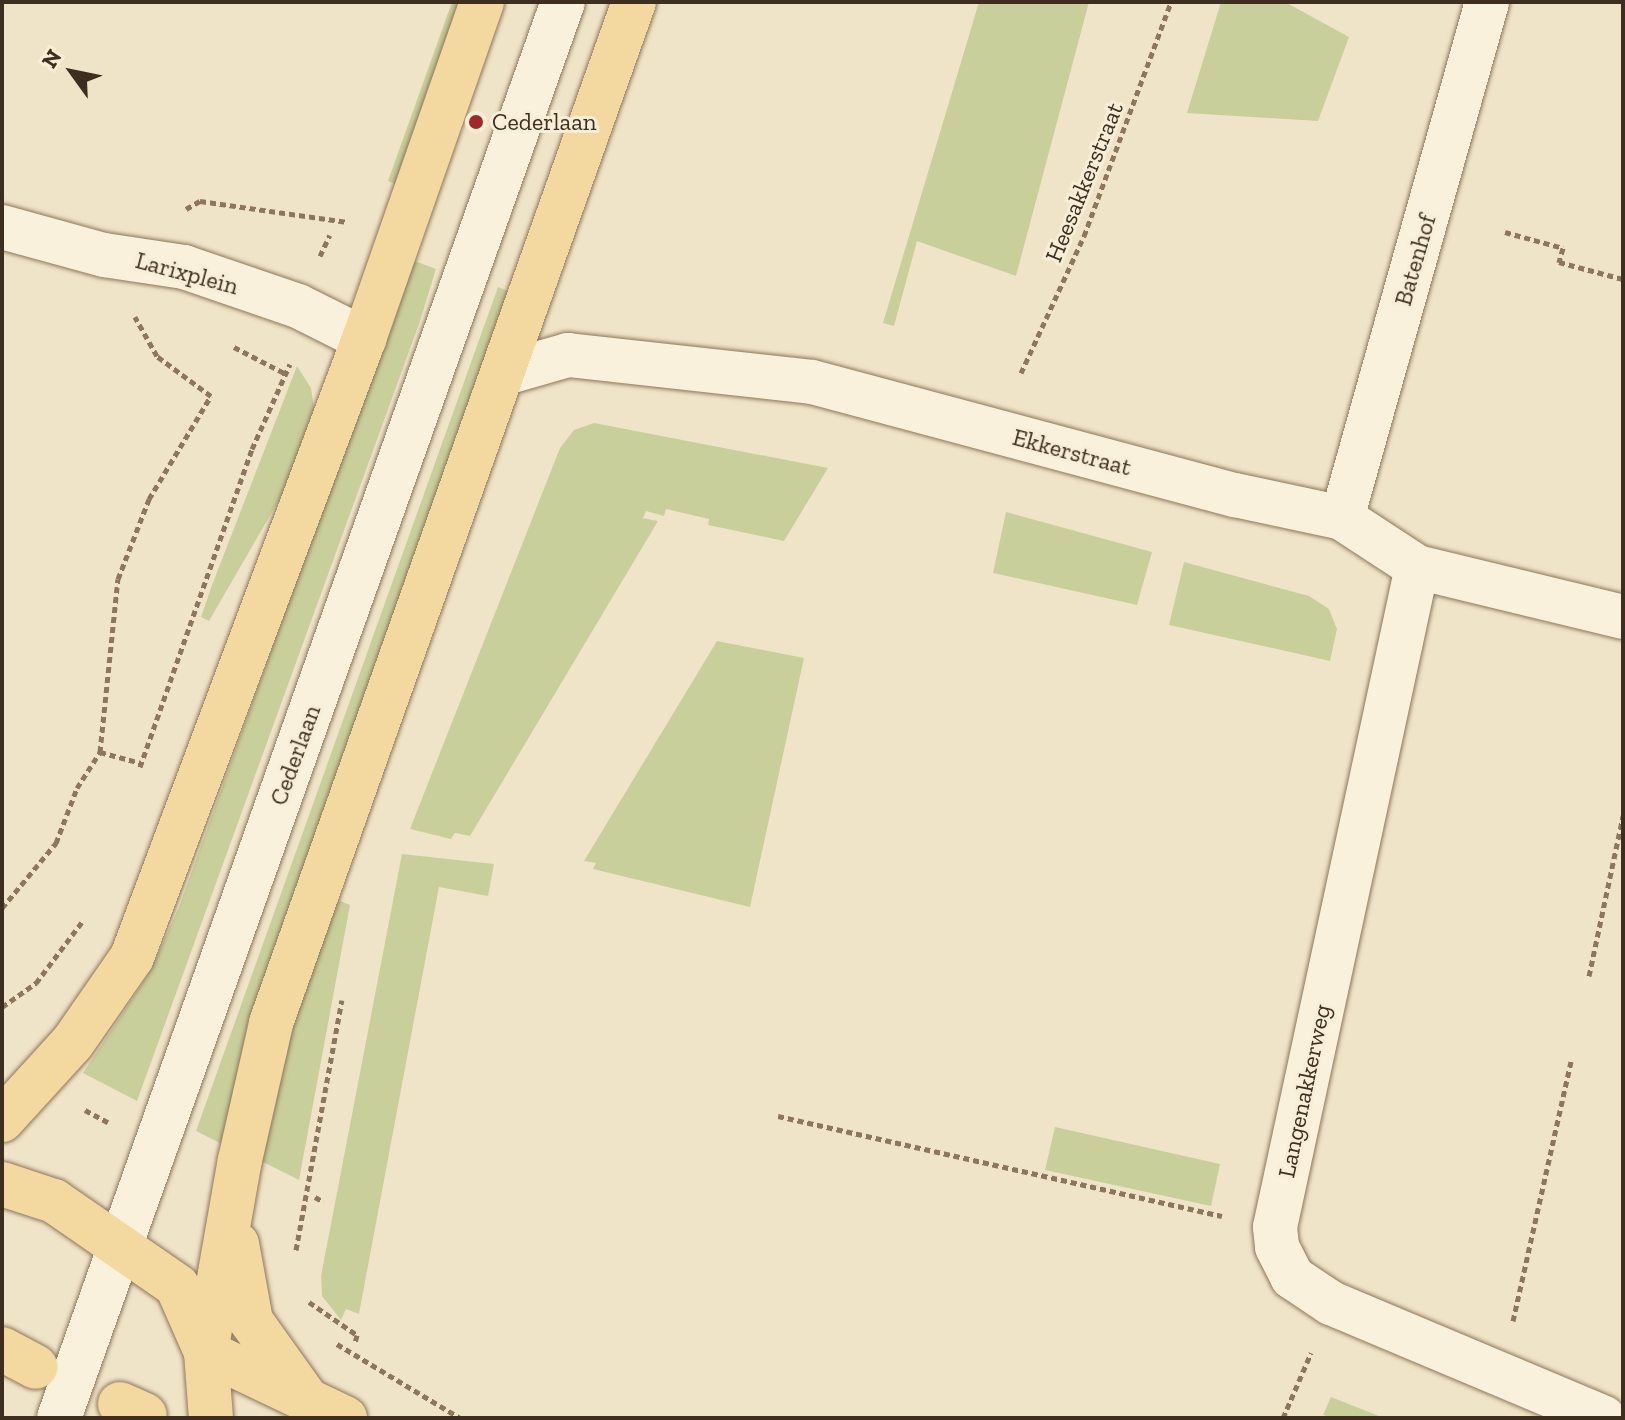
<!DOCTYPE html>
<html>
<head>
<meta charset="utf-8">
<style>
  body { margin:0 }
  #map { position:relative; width:1625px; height:1420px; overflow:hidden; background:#f0e4c8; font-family:"Zilla Slab",serif }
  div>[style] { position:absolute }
  .green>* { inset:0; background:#c9cf9b }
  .path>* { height:5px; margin-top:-2.5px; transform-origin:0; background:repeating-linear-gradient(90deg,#8d765c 0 6px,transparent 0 10px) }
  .roads { filter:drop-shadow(0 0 2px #8d765c) drop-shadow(0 0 2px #8d765c) }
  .minor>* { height:44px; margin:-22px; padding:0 22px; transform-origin:22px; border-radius:22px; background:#faf1dc }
  .major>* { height:44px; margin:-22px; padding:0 22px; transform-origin:22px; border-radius:22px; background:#f3d9a0 }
  .dots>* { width:22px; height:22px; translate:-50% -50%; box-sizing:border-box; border:4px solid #f7eed8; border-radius:50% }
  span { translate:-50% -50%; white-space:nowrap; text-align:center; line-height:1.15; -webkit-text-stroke:6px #f7eed8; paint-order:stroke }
  .poi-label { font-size:24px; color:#3d2e20 }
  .left { translate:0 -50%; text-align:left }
  .street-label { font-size:24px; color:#3d2e20 }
  .frame { position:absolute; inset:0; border:4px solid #3d2e20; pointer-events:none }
  .north { position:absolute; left:32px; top:32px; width:80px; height:80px; -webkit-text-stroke:6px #f7eed8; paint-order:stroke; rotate:303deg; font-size:22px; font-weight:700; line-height:32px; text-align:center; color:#3d2e20 }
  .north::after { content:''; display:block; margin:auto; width:28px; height:36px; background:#3d2e20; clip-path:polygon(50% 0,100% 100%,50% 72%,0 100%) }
</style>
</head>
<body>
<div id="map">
  <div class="green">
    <i style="clip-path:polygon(452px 2px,469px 2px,402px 187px,388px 181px)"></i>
    <i style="clip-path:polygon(979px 2px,1089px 2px,1016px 276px,917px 241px,894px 326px,883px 323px)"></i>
    <i style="clip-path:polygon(1221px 2px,1285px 2px,1349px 37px,1318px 121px,1187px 113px)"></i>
    <i style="clip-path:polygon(412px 260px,436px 269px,420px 321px,137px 1101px,83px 1073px,150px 972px,179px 907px)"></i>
    <i style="clip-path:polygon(498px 287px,516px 295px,222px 1144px,196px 1131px)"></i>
    <i style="clip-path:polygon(297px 366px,311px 388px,315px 415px,297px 469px,209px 621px,201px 617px,212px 585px)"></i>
    <i style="clip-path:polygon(594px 423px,828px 468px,784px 541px,708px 525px,709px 519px,666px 509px,664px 516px,646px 511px,643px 518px,658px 521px,470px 836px,455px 833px,451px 839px,410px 829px,560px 448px,574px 430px)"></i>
    <i style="clip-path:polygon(1006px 512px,1152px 552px,1137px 605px,993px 573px)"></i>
    <i style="clip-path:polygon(1184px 562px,1309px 596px,1329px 609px,1337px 629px,1330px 661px,1169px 625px)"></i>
    <i style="clip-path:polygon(717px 641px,804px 658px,750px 907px,593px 869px,596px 863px,584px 861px)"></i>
    <i style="clip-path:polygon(402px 854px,494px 864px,488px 896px,439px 887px,359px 1314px,346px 1309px,341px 1320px,322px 1296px,321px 1276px)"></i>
    <i style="clip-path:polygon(333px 898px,350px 905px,299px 1180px,259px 1160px,280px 1066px)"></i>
    <i style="clip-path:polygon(1055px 1127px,1220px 1164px,1211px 1206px,1045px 1170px)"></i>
    <i style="clip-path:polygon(1331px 1397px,1384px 1418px,1332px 1418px,1323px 1415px)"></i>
  </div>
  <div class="path">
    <i style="left:186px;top:209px;width:16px;rotate:-30deg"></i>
    <i style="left:200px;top:201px;width:149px;rotate:8.1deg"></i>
    <i style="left:1505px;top:232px;width:60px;rotate:15.4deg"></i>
    <i style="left:1563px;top:248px;width:15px;rotate:106deg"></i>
    <i style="left:1559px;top:262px;width:66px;rotate:14.9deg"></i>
    <i style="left:320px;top:256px;width:23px;rotate:-65deg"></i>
    <i style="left:234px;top:347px;width:59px;rotate:27.4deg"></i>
    <i style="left:1021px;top:373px;width:151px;rotate:-65.3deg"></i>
    <i style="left:1084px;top:236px;width:250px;rotate:-69.6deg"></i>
    <i style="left:100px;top:752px;width:42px;rotate:15deg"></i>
    <i style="left:140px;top:767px;width:337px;rotate:-70.6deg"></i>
    <i style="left:252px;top:449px;width:93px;rotate:-65.9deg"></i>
    <i style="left:2px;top:908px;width:85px;rotate:-50.3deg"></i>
    <i style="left:56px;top:843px;width:59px;rotate:-69.1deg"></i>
    <i style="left:77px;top:788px;width:43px;rotate:-57.4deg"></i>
    <i style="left:100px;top:752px;width:174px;rotate:-84.1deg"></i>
    <i style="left:118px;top:579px;width:86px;rotate:-68.8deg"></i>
    <i style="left:149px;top:499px;width:120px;rotate:-59deg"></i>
    <i style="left:211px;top:396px;width:67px;rotate:-143.5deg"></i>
    <i style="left:157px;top:356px;width:45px;rotate:-119.4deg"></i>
    <i style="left:1589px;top:976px;width:164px;rotate:-78deg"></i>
    <i style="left:2px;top:1007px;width:42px;rotate:-35.2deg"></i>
    <i style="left:36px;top:983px;width:76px;rotate:-53deg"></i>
    <i style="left:85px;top:1110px;width:26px;rotate:28deg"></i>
    <i style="left:778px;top:1116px;width:455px;rotate:12.7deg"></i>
    <i style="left:315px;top:1197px;width:10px;rotate:29deg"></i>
    <i style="left:296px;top:1250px;width:254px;rotate:-79.6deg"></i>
    <i style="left:309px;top:1302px;width:58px;rotate:34.5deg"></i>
    <i style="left:357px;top:1335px;width:8px;rotate:104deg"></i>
    <i style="left:1513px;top:1321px;width:266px;rotate:-77.4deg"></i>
    <i style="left:337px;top:1344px;width:144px;rotate:31deg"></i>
    <i style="left:1283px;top:1418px;width:71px;rotate:-66.7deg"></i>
  </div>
  <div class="roads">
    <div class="minor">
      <i style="left:2px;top:227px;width:106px;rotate:15.4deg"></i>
      <i style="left:104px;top:255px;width:81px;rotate:8.5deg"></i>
      <i style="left:184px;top:267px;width:120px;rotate:18.9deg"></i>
      <i style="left:298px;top:306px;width:74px;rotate:26.6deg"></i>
      <i style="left:505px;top:373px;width:66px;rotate:-15.9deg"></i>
      <i style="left:568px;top:355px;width:245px;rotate:6.3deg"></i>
      <i style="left:812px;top:382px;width:438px;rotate:15deg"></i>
      <i style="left:1235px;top:495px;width:109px;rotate:12.1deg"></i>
      <i style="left:1342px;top:518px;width:90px;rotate:33.2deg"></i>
      <i style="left:1417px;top:567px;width:212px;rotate:13.6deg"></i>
      <i style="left:1342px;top:518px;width:536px;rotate:-74.3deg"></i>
      <i style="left:1417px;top:567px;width:675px;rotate:102.14deg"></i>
      <i style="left:1275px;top:1227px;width:20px;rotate:84deg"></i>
      <i style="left:1277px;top:1247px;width:34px;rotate:63deg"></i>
      <i style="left:1292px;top:1277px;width:47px;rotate:33.7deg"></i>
      <i style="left:1331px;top:1303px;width:296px;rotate:22.8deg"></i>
      <i style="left:59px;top:1418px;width:1503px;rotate:-70.41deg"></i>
    </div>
    <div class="major">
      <i style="left:2px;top:1120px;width:105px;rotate:-47.7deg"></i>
      <i style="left:73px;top:1042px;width:103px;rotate:-55.2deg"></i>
      <i style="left:132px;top:957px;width:660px;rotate:-69.42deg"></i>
      <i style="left:364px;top:339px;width:357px;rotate:-70.7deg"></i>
      <i style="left:2px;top:1184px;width:55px;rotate:18.1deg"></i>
      <i style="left:54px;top:1201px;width:150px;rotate:34.6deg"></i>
      <i style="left:177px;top:1286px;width:72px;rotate:66.3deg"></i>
      <i style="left:206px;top:1352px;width:66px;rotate:85.7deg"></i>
      <i style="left:237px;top:1244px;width:78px;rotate:79.7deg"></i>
      <i style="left:251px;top:1321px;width:95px;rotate:54.5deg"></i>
      <i style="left:2px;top:1349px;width:38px;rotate:28deg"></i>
      <i style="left:206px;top:1352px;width:195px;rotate:-80deg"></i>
      <i style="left:240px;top:1160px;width:140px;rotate:-77.2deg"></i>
      <i style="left:271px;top:1023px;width:1084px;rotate:-70.43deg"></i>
      <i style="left:206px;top:1352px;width:154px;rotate:25.4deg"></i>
      <i style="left:120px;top:1404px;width:27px;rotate:24deg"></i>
    </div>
  </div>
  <div class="dots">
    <i style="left:476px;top:122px;background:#9e2a2b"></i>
  </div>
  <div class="poi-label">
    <span class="left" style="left:492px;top:122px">Cederlaan</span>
  </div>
  <div class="street-label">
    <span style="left:1084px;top:182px;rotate:-68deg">Heesakkerstraat</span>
    <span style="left:1415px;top:260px;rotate:-74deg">Batenhof</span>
    <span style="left:187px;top:273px;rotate:15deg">Larixplein</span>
    <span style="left:1072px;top:452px;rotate:15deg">Ekkerstraat</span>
    <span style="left:295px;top:755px;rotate:-70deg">Cederlaan</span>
    <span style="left:1304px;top:1091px;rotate:-78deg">Langenakkerweg</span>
  </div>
  <div class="frame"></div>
  <div class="north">N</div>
</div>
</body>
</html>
